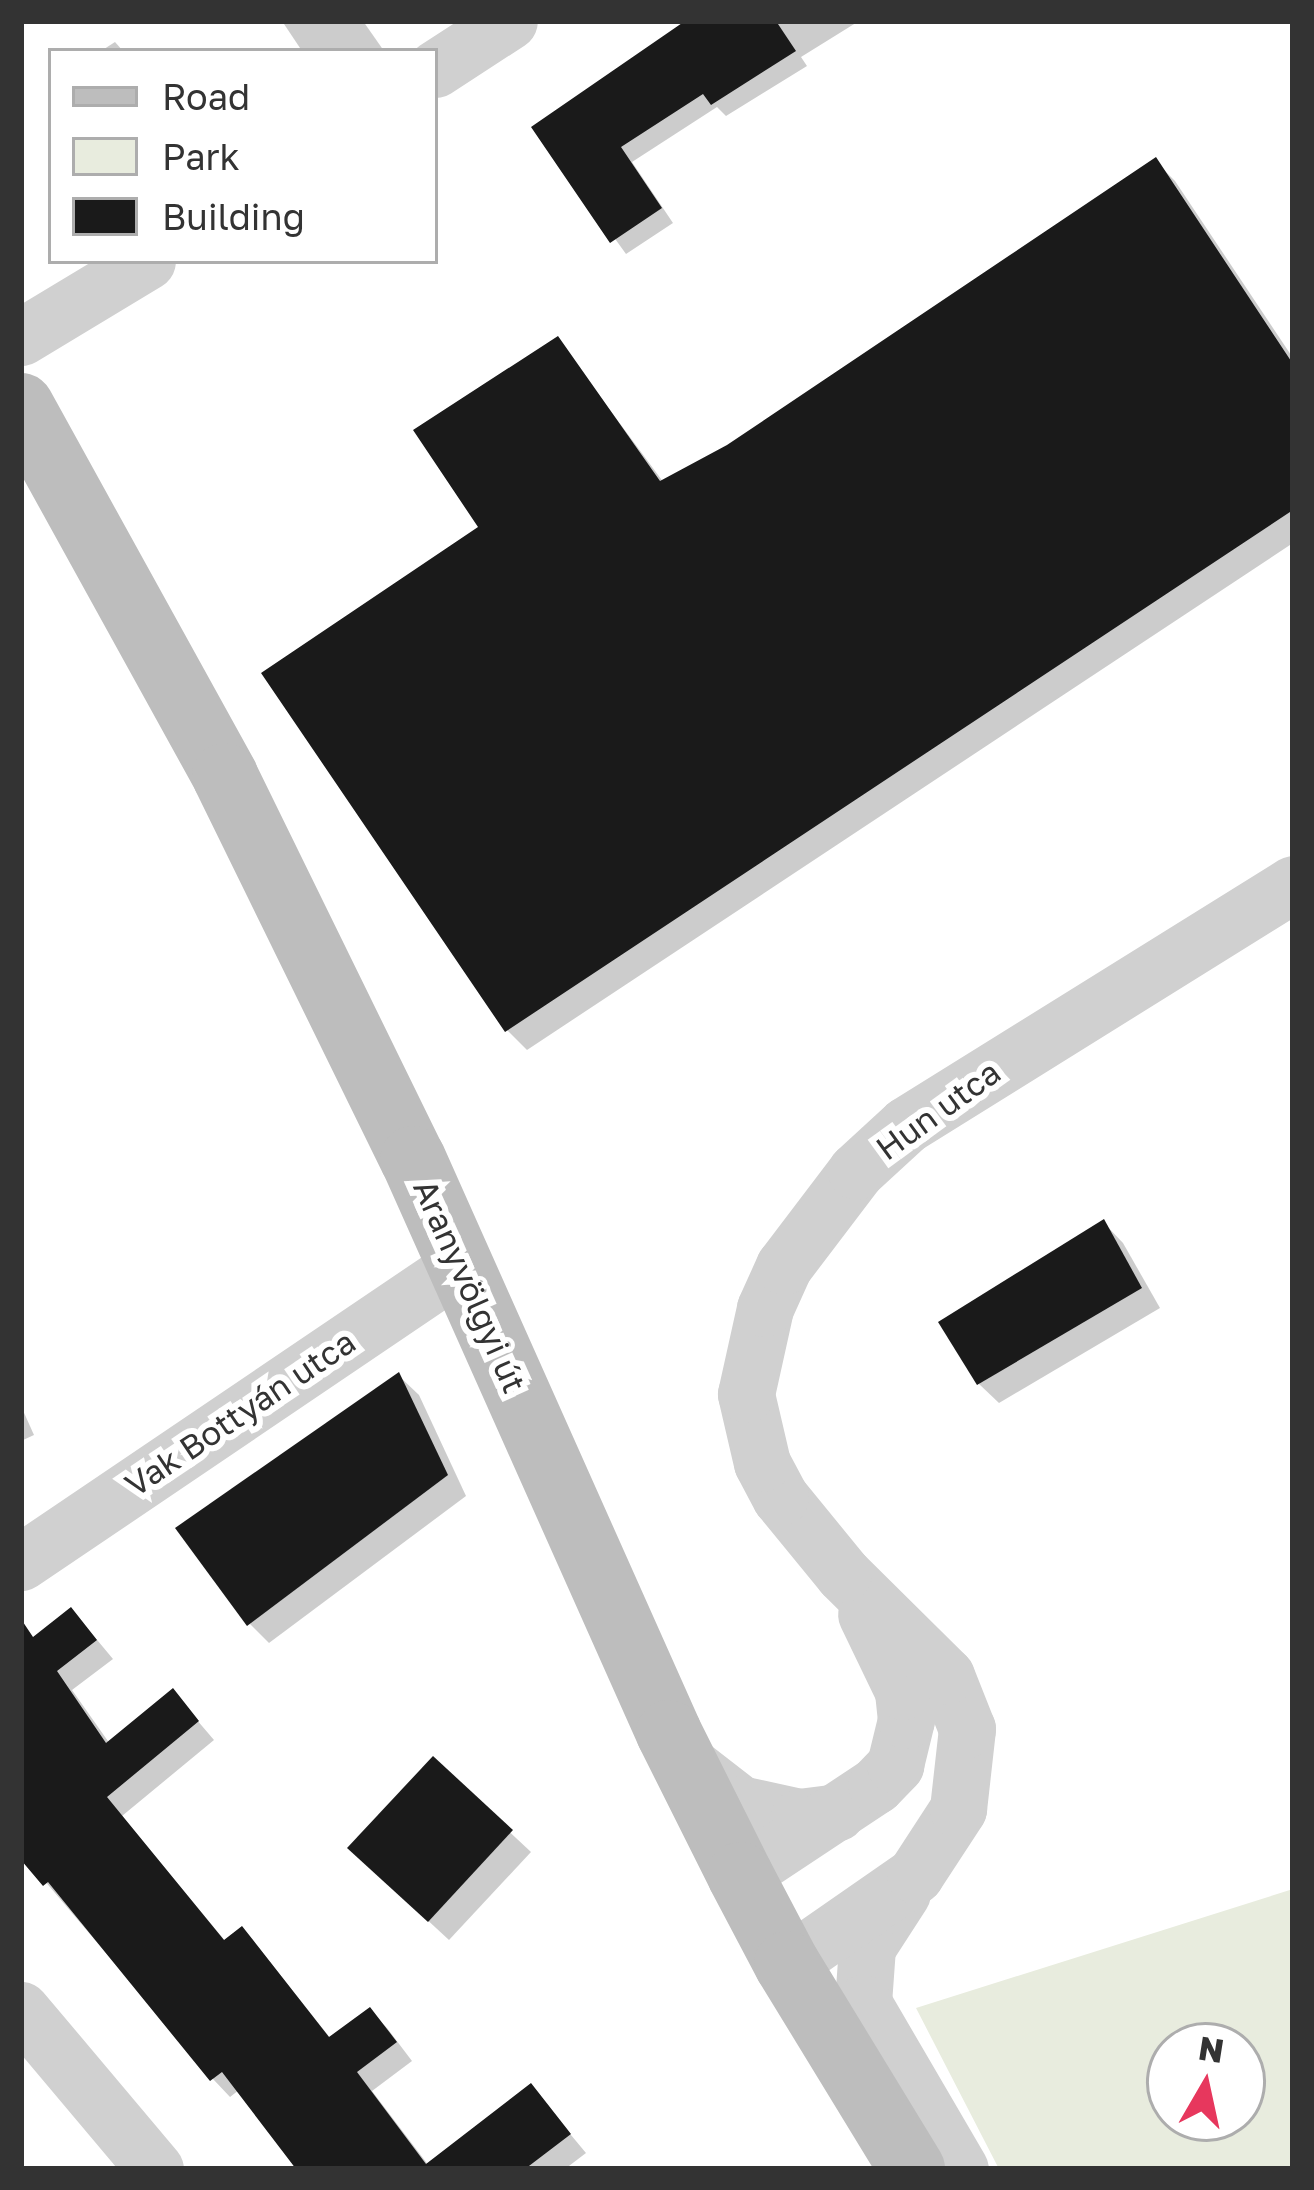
<!DOCTYPE html>
<html>
<head>
<meta charset="utf-8">
<style>
  body { margin:0 }
  #map { position:relative; width:1314px; height:2190px; overflow:hidden; background:#fff; font-family:"Golos Text",sans-serif }
  div>[style] { position:absolute }
  .green>* { inset:0; background:#e8ecde }
  .shadow>* { inset:0; background:#0003 }
  .building>* { inset:0; background:#1a1a1a }
  .street>* { height:57px; margin:-28.5px; padding:0 28.5px; transform-origin:28.5px; border-radius:28.5px; background:#d0d0d0 }
  .secondary>* { height:66px; margin:-33px; padding:0 33px; transform-origin:33px; border-radius:33px; background:#bdbdbd }
  span { translate:-50% -50%; white-space:nowrap; text-align:center; line-height:1.15; -webkit-text-stroke:12px #fff; paint-order:stroke }
  .street-label { font-size:33px; color:#333 }
  .frame { position:absolute; inset:0; border:24px solid #333; pointer-events:none }
  .legend { position:absolute; left:48px; top:48px; width:390px; height:216px; box-sizing:border-box; background:#fff; border:3px solid #adadad; margin:0; padding:15px 21px; list-style:none; font-size:36px; color:#333 }
  .legend li { display:flex; align-items:center; gap:24px; height:60px }
  .legend b { width:60px; border:3px solid #adadad }
  .north { position:absolute; left:1146px; top:2022px; width:120px; height:120px; box-sizing:border-box; background:#fff; border:3px solid #adadad; border-radius:50%; rotate:9deg; font-size:33px; font-weight:700; line-height:48px; text-align:center; color:#333 }
  .north::after { content:''; display:block; margin:auto; width:42px; height:54px; background:#e7375d; clip-path:polygon(50% 0,100% 100%,50% 72%,0 100%) }
</style>
</head>
<body>
<div id="map">
  <div class="green">
    <i style="clip-path:polygon(evenodd,1293px 1889px,1293px 2169px,999px 2169px,916px 2008px,1293px 1889px,1170px 2046px,1242px 2046px,1242px 2118px,1170px 2118px,1170px 2046px)"></i>
  </div>
  <div class="shadow">
    <i style="clip-path:polygon(282px 21px,363px 21px,384px 51px,302px 51px)"></i>
    <i style="clip-path:polygon(691px 21px,859px 21px,801px 57px,807px 66px,726px 116px,717px 107px,632px 162px,673px 223px,626px 254px,535px 128px)"></i>
    <i style="clip-path:polygon(115px 42px,123px 51px,101px 51px)"></i>
    <i style="clip-path:polygon(1155px 161px,1175px 181px,1293px 358px,1293px 543px,527px 1050px,507px 1030px,482px 528px,558px 340px,664px 483px,728px 447px)"></i>
    <i style="clip-path:polygon(1104px 1223px,1123px 1243px,1160px 1308px,999px 1403px,979px 1384px)"></i>
    <i style="clip-path:polygon(399px 1376px,419px 1395px,466px 1496px,269px 1643px,250px 1624px)"></i>
    <i style="clip-path:polygon(21px 1406px,34px 1435px,21px 1441px)"></i>
    <i style="clip-path:polygon(88px 1629px,113px 1659px,72px 1690px,110px 1744px,173px 1692px,214px 1740px,122px 1816px,226px 1942px,259px 1948px,331px 2039px,370px 2011px,387px 2028px,412px 2061px,372px 2091px,429px 2166px,531px 2087px,586px 2153px,565px 2169px,299px 2169px,239px 2090px,230px 2097px,213px 2079px,21px 1853px,21px 1651px)"></i>
    <i style="clip-path:polygon(433px 1760px,531px 1852px,449px 1940px,370px 1867px)"></i>
  </div>
  <div class="building">
    <i style="clip-path:polygon(685px 21px,776px 21px,796px 51px,711px 105px,703px 94px,621px 147px,662px 208px,610px 243px,531px 127px)"></i>
    <i style="clip-path:polygon(1156px 157px,1293px 364px,1293px 510px,505px 1032px,261px 673px,478px 527px,413px 430px,558px 336px,660px 481px,727px 445px)"></i>
    <i style="clip-path:polygon(1104px 1219px,1142px 1288px,977px 1385px,938px 1322px)"></i>
    <i style="clip-path:polygon(399px 1372px,448px 1475px,247px 1626px,175px 1528px)"></i>
    <i style="clip-path:polygon(71px 1607px,97px 1640px,57px 1671px,106px 1743px,173px 1688px,199px 1721px,107px 1797px,224px 1940px,242px 1926px,329px 2037px,370px 2007px,397px 2042px,357px 2072px,426px 2164px,531px 2083px,571px 2134px,525px 2169px,296px 2169px,222px 2072px,210px 2081px,48px 1882px,43px 1886px,21px 1860px,21px 1619px,33px 1637px)"></i>
    <i style="clip-path:polygon(433px 1756px,513px 1830px,428px 1922px,347px 1848px)"></i>
  </div>
  <div class="street">
    <i style="left:435px;top:69px;width:88px;rotate:-33deg"></i>
    <i style="left:21px;top:337px;width:147px;rotate:-31.1deg"></i>
    <i style="left:21px;top:1562px;width:530px;rotate:-34.08deg"></i>
    <i style="left:682px;top:1759px;width:73px;rotate:37.8deg"></i>
    <i style="left:740px;top:1804px;width:60px;rotate:12.4deg"></i>
    <i style="left:799px;top:1817px;width:38px;rotate:-7deg"></i>
    <i style="left:740px;top:1875px;width:163px;rotate:-33.5deg"></i>
    <i style="left:876px;top:1785px;width:28px;rotate:-46deg"></i>
    <i style="left:895px;top:1765px;width:46px;rotate:-76.3deg"></i>
    <i style="left:906px;top:1720px;width:29px;rotate:-96deg"></i>
    <i style="left:903px;top:1691px;width:85px;rotate:-115.7deg"></i>
    <i style="left:902px;top:1893px;width:64px;rotate:122.9deg"></i>
    <i style="left:867px;top:1947px;width:56px;rotate:94.1deg"></i>
    <i style="left:863px;top:2003px;width:192px;rotate:59.7deg"></i>
    <i style="left:787px;top:1964px;width:156px;rotate:-34.8deg"></i>
    <i style="left:915px;top:1875px;width:79px;rotate:-56.9deg"></i>
    <i style="left:958px;top:1809px;width:81px;rotate:-83.6deg"></i>
    <i style="left:967px;top:1729px;width:57px;rotate:-111.6deg"></i>
    <i style="left:946px;top:1676px;width:145px;rotate:-135.3deg"></i>
    <i style="left:843px;top:1574px;width:99px;rotate:-129.3deg"></i>
    <i style="left:780px;top:1497px;width:38px;rotate:-118deg"></i>
    <i style="left:762px;top:1463px;width:71px;rotate:-103.1deg"></i>
    <i style="left:746px;top:1394px;width:88px;rotate:-77.5deg"></i>
    <i style="left:765px;top:1308px;width:46px;rotate:-65.7deg"></i>
    <i style="left:784px;top:1266px;width:119px;rotate:-52.8deg"></i>
    <i style="left:856px;top:1171px;width:68px;rotate:-42.6deg"></i>
    <i style="left:906px;top:1125px;width:456px;rotate:-31.9deg"></i>
    <i style="left:21px;top:2010px;width:208px;rotate:49.9deg"></i>
  </div>
  <div class="secondary">
    <i style="left:21px;top:406px;width:423px;rotate:61.1deg"></i>
    <i style="left:225px;top:776px;width:427px;rotate:63.9deg"></i>
    <i style="left:413px;top:1159px;width:628px;rotate:65.96deg"></i>
    <i style="left:669px;top:1733px;width:159px;rotate:63.4deg"></i>
    <i style="left:740px;top:1875px;width:101px;rotate:62.2deg"></i>
    <i style="left:787px;top:1964px;width:240px;rotate:58.6deg"></i>
  </div>
  <div class="street-label">
    <span style="left:938px;top:1110px;rotate:-36deg">Hun utca</span>
    <span style="left:470px;top:1286px;rotate:66deg">Aranyvölgyi út</span>
    <span style="left:240px;top:1413px;rotate:-34deg">Vak Bottyán utca</span>
  </div>
  <div class="frame"></div>
  <ul class="legend">
  <li><b style="height:15px;background:#bdbdbd"></b>Road</li>
  <li><b style="height:33px;background:#e8ecde"></b>Park</li>
  <li><b style="height:33px;background:#1a1a1a"></b>Building</li>
  </ul>
  <div class="north">N</div>
</div>
</body>
</html>
